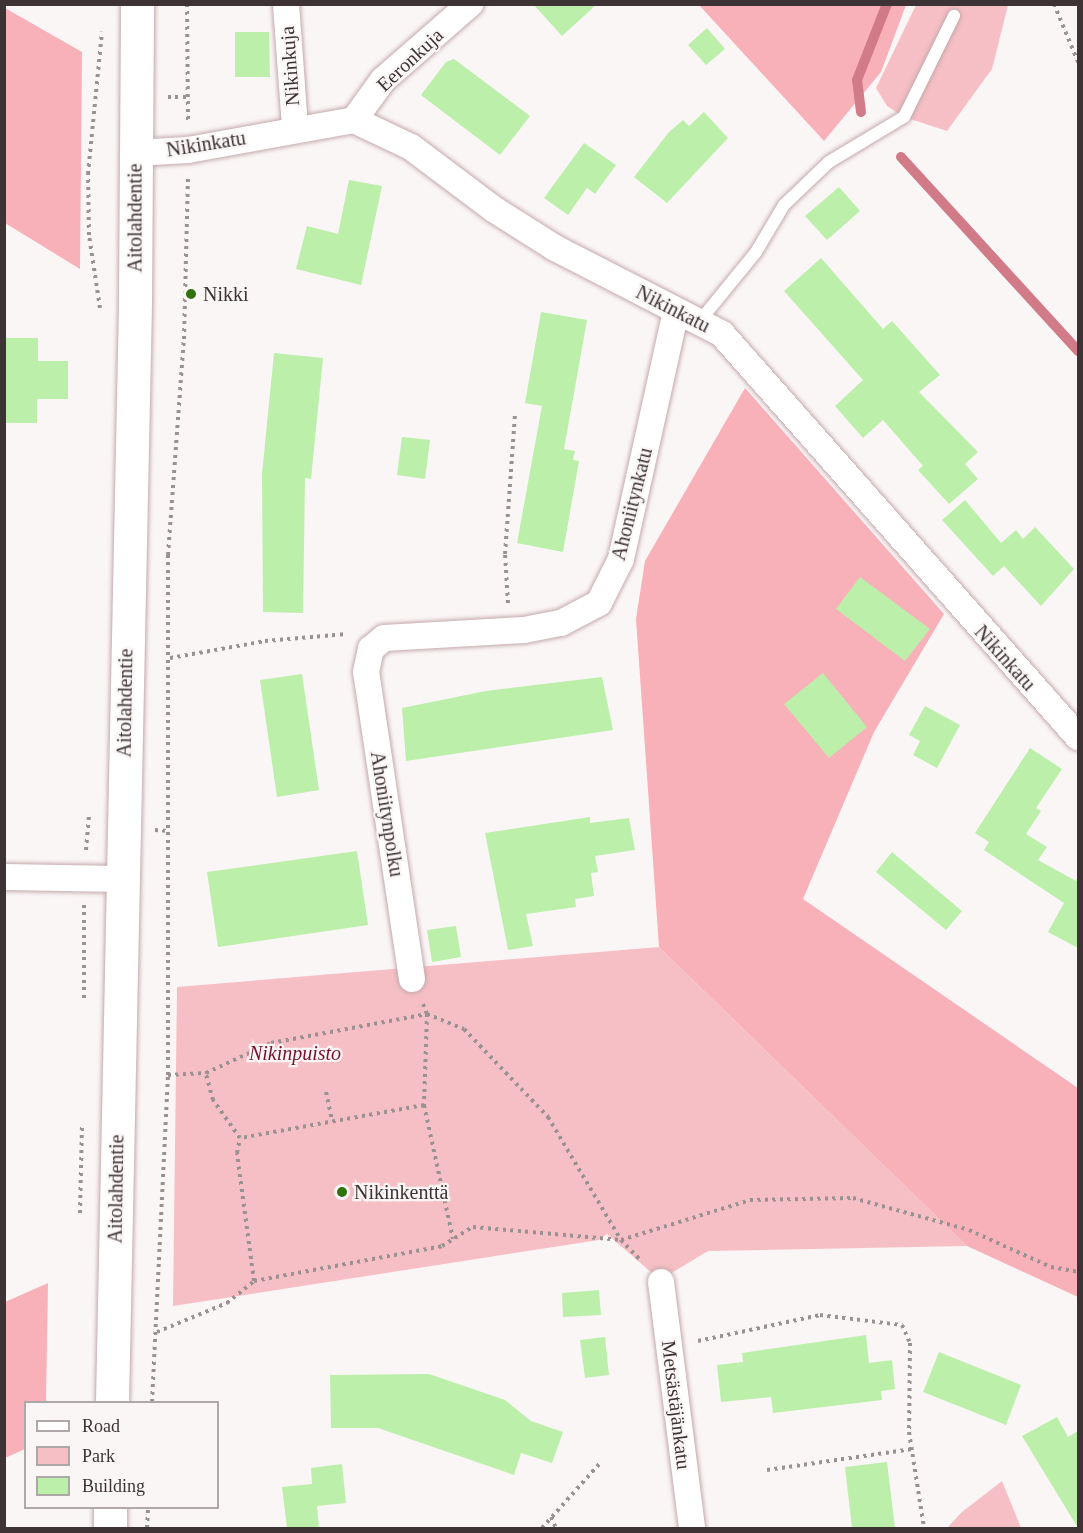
<!DOCTYPE html>
<html>
<head>
<meta charset="utf-8">
<style>
  body { margin:0 }
  #map { position:relative; width:1083px; height:1533px; overflow:hidden; background:#fbf6f6; font-family:Georgia,serif }
  div>[style] { position:absolute }
  .green>* { inset:0; background:#f6bfc5 }
  .forest>* { inset:0; background:#f8b0b9 }
  .stream>* { height:10px; margin:-5px; padding:0 5px; transform-origin:5px; border-radius:5px; background:#d07b87 }
  .building>* { inset:0; background:#bbefaa }
  .path>* { height:4px; margin-top:-2px; transform-origin:0; background:repeating-linear-gradient(90deg,#9a9292 0 3px,transparent 0 7.5px) }
  .roads { filter:drop-shadow(0 0 2px #c4a9ac) drop-shadow(0 0 2px #c4a9ac) }
  .service>* { height:12px; margin:-6px; padding:0 6px; transform-origin:6px; border-radius:6px; background:#fff }
  .minor>* { height:26px; margin:-13px; padding:0 13px; transform-origin:13px; border-radius:13px; background:#fff }
  .secondary>* { height:33px; margin:-16.5px; padding:0 16.5px; transform-origin:16.5px; border-radius:16.5px; background:#fff }
  .dots>* { width:16px; height:16px; translate:-50% -50%; box-sizing:border-box; border:3px solid #fbf6f6; border-radius:50% }
  span { translate:-50% -50%; white-space:nowrap; text-align:center; line-height:1.15; -webkit-text-stroke:4.5px #fbf6f6; paint-order:stroke }
  .street-label { font-size:20px; color:#3e3334 }
  .poi-label { font-size:20px; color:#3e3334 }
  .left { translate:0 -50%; text-align:left }
  .park-label { font-size:20px; color:#77102d; font-style:italic }
  .frame { position:absolute; inset:0; border:6px solid #3e3334; pointer-events:none }
  .legend { position:absolute; left:24px; top:1401px; width:195px; height:108px; box-sizing:border-box; background:#fbf6f6; border:2px solid #afa8a8; margin:0; padding:8px 10px; list-style:none; font-size:18px; color:#3e3334 }
  .legend li { display:flex; align-items:center; gap:12px; height:30px }
  .legend b { width:30px; border:2px solid #afa8a8 }
</style>
</head>
<body>
<div id="map">
  <div class="green">
    <i style="clip-path:polygon(916px 5px,1008px 5px,992px 69px,947px 131px,904px 117px,887px 106px,876px 88px)"></i>
    <i style="clip-path:polygon(659px 947px,967px 1246px,708px 1251px,660px 1280px,607px 1234px,599px 1240px,173px 1306px,177px 987px)"></i>
    <i style="clip-path:polygon(1002px 1481px,1021px 1528px,947px 1528px,962px 1512px)"></i>
  </div>
  <div class="forest">
    <i style="clip-path:polygon(699px 5px,906px 5px,881px 72px,824px 141px)"></i>
    <i style="clip-path:polygon(5px 8px,82px 52px,80px 269px,5px 223px)"></i>
    <i style="clip-path:polygon(745px 388px,944px 614px,874px 732px,803px 899px,1078px 1088px,1078px 1297px,967px 1246px,659px 947px,636px 619px,645px 561px)"></i>
    <i style="clip-path:polygon(48px 1283px,46px 1402px,26px 1402px,25px 1449px,5px 1458px,5px 1302px)"></i>
  </div>
  <div class="stream">
    <i style="left:861px;top:112px;width:32px;rotate:-97deg"></i>
    <i style="left:857px;top:80px;width:82px;rotate:-68.5deg"></i>
    <i style="left:901px;top:157px;width:263px;rotate:47.6deg"></i>
  </div>
  <div class="building">
    <i style="clip-path:polygon(533px 4px,597px 4px,562px 36px)"></i>
    <i style="clip-path:polygon(707px 28px,725px 49px,706px 65px,688px 45px)"></i>
    <i style="clip-path:polygon(235px 32px,269px 32px,270px 77px,235px 77px)"></i>
    <i style="clip-path:polygon(454px 59px,530px 116px,500px 155px,421px 95px,446px 62px)"></i>
    <i style="clip-path:polygon(704px 112px,728px 138px,667px 203px,634px 177px,669px 132px,683px 120px,689px 126px)"></i>
    <i style="clip-path:polygon(584px 143px,616px 165px,595px 194px,587px 188px,568px 215px,544px 198px)"></i>
    <i style="clip-path:polygon(349px 180px,382px 186px,361px 285px,296px 269px,307px 226px,338px 234px)"></i>
    <i style="clip-path:polygon(839px 187px,860px 211px,827px 240px,805px 216px)"></i>
    <i style="clip-path:polygon(821px 258px,883px 329px,892px 321px,940px 375px,919px 392px,978px 452px,965px 464px,978px 479px,949px 504px,918px 470px,923px 466px,883px 420px,863px 438px,835px 406px,863px 380px,784px 291px)"></i>
    <i style="clip-path:polygon(541px 312px,587px 320px,564px 449px,575px 451px,573px 460px,579px 461px,563px 552px,517px 543px,542px 406px,525px 403px)"></i>
    <i style="clip-path:polygon(4px 338px,38px 338px,38px 361px,68px 361px,68px 399px,37px 399px,37px 423px,4px 423px)"></i>
    <i style="clip-path:polygon(274px 353px,323px 358px,311px 479px,305px 478px,303px 613px,263px 612px,262px 474px)"></i>
    <i style="clip-path:polygon(402px 437px,430px 440px,425px 479px,397px 475px)"></i>
    <i style="clip-path:polygon(965px 500px,1001px 543px,1016px 530px,1023px 539px,1035px 527px,1074px 569px,1041px 606px,1004px 566px,993px 576px,942px 520px)"></i>
    <i style="clip-path:polygon(860px 577px,930px 629px,905px 661px,836px 609px)"></i>
    <i style="clip-path:polygon(823px 673px,867px 727px,829px 758px,784px 704px)"></i>
    <i style="clip-path:polygon(302px 674px,319px 790px,277px 797px,260px 680px)"></i>
    <i style="clip-path:polygon(602px 677px,613px 730px,406px 761px,402px 708px,486px 691px)"></i>
    <i style="clip-path:polygon(925px 706px,960px 725px,937px 768px,913px 755px,920px 741px,909px 735px)"></i>
    <i style="clip-path:polygon(1030px 748px,1062px 769px,1036px 808px,1041px 811px,1026px 834px,1047px 847px,1038px 860px,1076px 881px,1078px 875px,1078px 948px,1048px 932px,1064px 903px,984px 850px,989px 842px,975px 833px)"></i>
    <i style="clip-path:polygon(590px 817px,590px 823px,629px 818px,635px 850px,595px 856px,598px 872px,591px 873px,594px 896px,575px 899px,576px 907px,526px 914px,533px 946px,508px 950px,485px 833px)"></i>
    <i style="clip-path:polygon(357px 851px,368px 925px,218px 947px,207px 872px)"></i>
    <i style="clip-path:polygon(892px 852px,962px 911px,946px 930px,876px 872px)"></i>
    <i style="clip-path:polygon(456px 926px,461px 957px,432px 962px,427px 930px)"></i>
    <i style="clip-path:polygon(599px 1290px,601px 1315px,563px 1317px,562px 1293px)"></i>
    <i style="clip-path:polygon(866px 1335px,869px 1363px,892px 1360px,895px 1389px,881px 1391px,882px 1400px,773px 1413px,771px 1397px,721px 1402px,717px 1365px,743px 1362px,742px 1353px)"></i>
    <i style="clip-path:polygon(605px 1337px,609px 1375px,585px 1378px,580px 1340px)"></i>
    <i style="clip-path:polygon(939px 1352px,1021px 1385px,1006px 1425px,923px 1392px)"></i>
    <i style="clip-path:polygon(429px 1374px,505px 1400px,531px 1421px,563px 1432px,552px 1463px,521px 1453px,514px 1475px,378px 1428px,331px 1428px,330px 1375px)"></i>
    <i style="clip-path:polygon(1057px 1417px,1068px 1437px,1078px 1431px,1078px 1528px,1022px 1436px)"></i>
    <i style="clip-path:polygon(887px 1462px,895px 1528px,852px 1528px,845px 1467px)"></i>
    <i style="clip-path:polygon(342px 1464px,346px 1503px,317px 1506px,319px 1528px,287px 1528px,282px 1487px,312px 1484px,311px 1468px)"></i>
  </div>
  <div class="path">
    <i style="left:187px;top:4px;width:118px;rotate:89.5deg"></i>
    <i style="left:1054px;top:4px;width:63px;rotate:67.5deg"></i>
    <i style="left:168px;top:97px;width:19px"></i>
    <i style="left:100px;top:308px;width:74px;rotate:-98.6deg"></i>
    <i style="left:89px;top:235px;width:61px;rotate:-90.9deg"></i>
    <i style="left:88px;top:174px;width:143px;rotate:-84.4deg"></i>
    <i style="left:508px;top:603px;width:49px;rotate:-93.5deg"></i>
    <i style="left:505px;top:554px;width:141px;rotate:-85.9deg"></i>
    <i style="left:170px;top:658px;width:97px;rotate:-10.1deg"></i>
    <i style="left:265px;top:641px;width:82px;rotate:-4.9deg"></i>
    <i style="left:155px;top:830px;width:14px;rotate:4deg"></i>
    <i style="left:86px;top:850px;width:34px;rotate:-85deg"></i>
    <i style="left:84px;top:905px;width:95px;rotate:90deg"></i>
    <i style="left:423px;top:1004px;width:11px;rotate:68deg"></i>
    <i style="left:427px;top:1014px;width:40px;rotate:22deg"></i>
    <i style="left:464px;top:1029px;width:122px;rotate:46.3deg"></i>
    <i style="left:548px;top:1117px;width:143px;rotate:59.3deg"></i>
    <i style="left:621px;top:1240px;width:30px;rotate:46deg"></i>
    <i style="left:168px;top:1075px;width:38px;rotate:-3deg"></i>
    <i style="left:206px;top:1073px;width:72px;rotate:-24.8deg"></i>
    <i style="left:271px;top:1043px;width:159px;rotate:-10.5deg"></i>
    <i style="left:427px;top:1014px;width:91px;rotate:91.9deg"></i>
    <i style="left:424px;top:1105px;width:187px;rotate:169.8deg"></i>
    <i style="left:326px;top:1092px;width:30px;rotate:78deg"></i>
    <i style="left:424px;top:1105px;width:137px;rotate:77.8deg"></i>
    <i style="left:80px;top:1213px;width:89px;rotate:-88.7deg"></i>
    <i style="left:254px;top:1281px;width:191px;rotate:-10.5deg"></i>
    <i style="left:442px;top:1246px;width:36px;rotate:-32deg"></i>
    <i style="left:473px;top:1227px;width:149px;rotate:5deg"></i>
    <i style="left:621px;top:1240px;width:135px;rotate:-17.2deg"></i>
    <i style="left:750px;top:1200px;width:103px;rotate:-1.1deg"></i>
    <i style="left:853px;top:1198px;width:120px;rotate:15.4deg"></i>
    <i style="left:969px;top:1230px;width:90px;rotate:24.3deg"></i>
    <i style="left:1051px;top:1267px;width:27px;rotate:10deg"></i>
    <i style="left:157px;top:1332px;width:76px;rotate:-22.5deg"></i>
    <i style="left:227px;top:1303px;width:35px;rotate:-39deg"></i>
    <i style="left:254px;top:1281px;width:129px;rotate:-97.6deg"></i>
    <i style="left:237px;top:1153px;width:15px;rotate:-79deg"></i>
    <i style="left:240px;top:1138px;width:47px;rotate:-125.4deg"></i>
    <i style="left:213px;top:1100px;width:28px;rotate:-105deg"></i>
    <i style="left:698px;top:1341px;width:125px;rotate:-12deg"></i>
    <i style="left:820px;top:1315px;width:83px;rotate:7deg"></i>
    <i style="left:902px;top:1325px;width:20px;rotate:66deg"></i>
    <i style="left:910px;top:1343px;width:89px;rotate:90.6deg"></i>
    <i style="left:909px;top:1432px;width:97px;rotate:81.1deg"></i>
    <i style="left:152px;top:1402px;width:327px;rotate:-87.2deg"></i>
    <i style="left:168px;top:1075px;width:520px;rotate:-90deg"></i>
    <i style="left:168px;top:555px;width:217px;rotate:-85.8deg"></i>
    <i style="left:184px;top:339px;width:162px;rotate:-88.6deg"></i>
    <i style="left:767px;top:1470px;width:147px;rotate:-8.2deg"></i>
    <i style="left:551px;top:1517px;width:12px;rotate:66deg"></i>
    <i style="left:147px;top:1528px;width:20px;rotate:-87deg"></i>
    <i style="left:542px;top:1528px;width:89px;rotate:-48.2deg"></i>
  </div>
  <div class="roads">
    <div class="service">
      <i style="left:699px;top:322px;width:90px;rotate:-50.8deg"></i>
      <i style="left:756px;top:252px;width:55px;rotate:-59.2deg"></i>
      <i style="left:784px;top:205px;width:62px;rotate:-43.7deg"></i>
      <i style="left:829px;top:162px;width:87px;rotate:-31deg"></i>
      <i style="left:904px;top:117px;width:113px;rotate:-63.7deg"></i>
    </div>
    <div class="minor">
      <i style="left:286px;top:4px;width:124px;rotate:85.8deg"></i>
      <i style="left:354px;top:120px;width:49px;rotate:-54.1deg"></i>
      <i style="left:383px;top:80px;width:116px;rotate:-41.1deg"></i>
      <i style="left:135px;top:153px;width:53px;rotate:-3.2deg"></i>
      <i style="left:188px;top:150px;width:169px;rotate:-10.2deg"></i>
      <i style="left:354px;top:120px;width:63px;rotate:25.3deg"></i>
      <i style="left:411px;top:147px;width:105px;rotate:36.9deg"></i>
      <i style="left:495px;top:210px;width:71px;rotate:32.3deg"></i>
      <i style="left:555px;top:248px;width:188px;rotate:27.2deg"></i>
      <i style="left:722px;top:334px;width:538px;rotate:48.54deg"></i>
      <i style="left:4px;top:877px;width:117px;rotate:1deg"></i>
      <i style="left:412px;top:979px;width:310px;rotate:-98.5deg"></i>
      <i style="left:366px;top:672px;width:24px;rotate:-78deg"></i>
      <i style="left:371px;top:649px;width:17px;rotate:-40deg"></i>
      <i style="left:384px;top:638px;width:140px;rotate:-3.3deg"></i>
      <i style="left:524px;top:630px;width:38px;rotate:-11deg"></i>
      <i style="left:561px;top:623px;width:43px;rotate:-27.8deg"></i>
      <i style="left:599px;top:603px;width:49px;rotate:-63.4deg"></i>
      <i style="left:621px;top:559px;width:254px;rotate:-77.5deg"></i>
      <i style="left:661px;top:1282px;width:248px;rotate:82.8deg"></i>
    </div>
    <div class="secondary">
      <i style="left:112px;top:1402px;width:1102px;rotate:-88.8deg"></i>
      <i style="left:135px;top:300px;width:296px;rotate:-89.6deg"></i>
      <i style="left:110px;top:1528px;width:20px;rotate:-90deg"></i>
    </div>
  </div>
  <div class="dots">
    <i style="left:191px;top:294px;background:#31720e"></i>
    <i style="left:342px;top:1192px;background:#31720e"></i>
  </div>
  <div class="street-label">
    <span style="left:410px;top:60px;rotate:-43deg">Eeronkuja</span>
    <span style="left:290px;top:66px;rotate:-94deg">Nikinkuja</span>
    <span style="left:206px;top:144px;rotate:-9deg">Nikinkatu</span>
    <span style="left:135px;top:218px;rotate:-90deg">Aitolahdentie</span>
    <span style="left:673px;top:309px;rotate:27deg">Nikinkatu</span>
    <span style="left:632px;top:504px;rotate:-76deg">Ahoniitynkatu</span>
    <span style="left:1005px;top:658px;rotate:48deg">Nikinkatu</span>
    <span style="left:125px;top:703px;rotate:-89deg">Aitolahdentie</span>
    <span style="left:387px;top:814px;rotate:81deg">Ahoniitynpolku</span>
    <span style="left:116px;top:1189px;rotate:-89deg">Aitolahdentie</span>
    <span style="left:676px;top:1405px;rotate:83deg">Metsästäjänkatu</span>
  </div>
  <div class="poi-label">
    <span class="left" style="left:203px;top:294px">Nikki</span>
    <span class="left" style="left:354px;top:1192px">Nikinkenttä</span>
  </div>
  <div class="park-label">
    <span style="left:295px;top:1053px">Nikinpuisto</span>
  </div>
  <div class="frame"></div>
  <ul class="legend">
  <li><b style="height:8px;background:#fff"></b>Road</li>
  <li><b style="height:16px;background:#f6bfc5"></b>Park</li>
  <li><b style="height:16px;background:#bbefaa"></b>Building</li>
  </ul>
</div>
</body>
</html>
